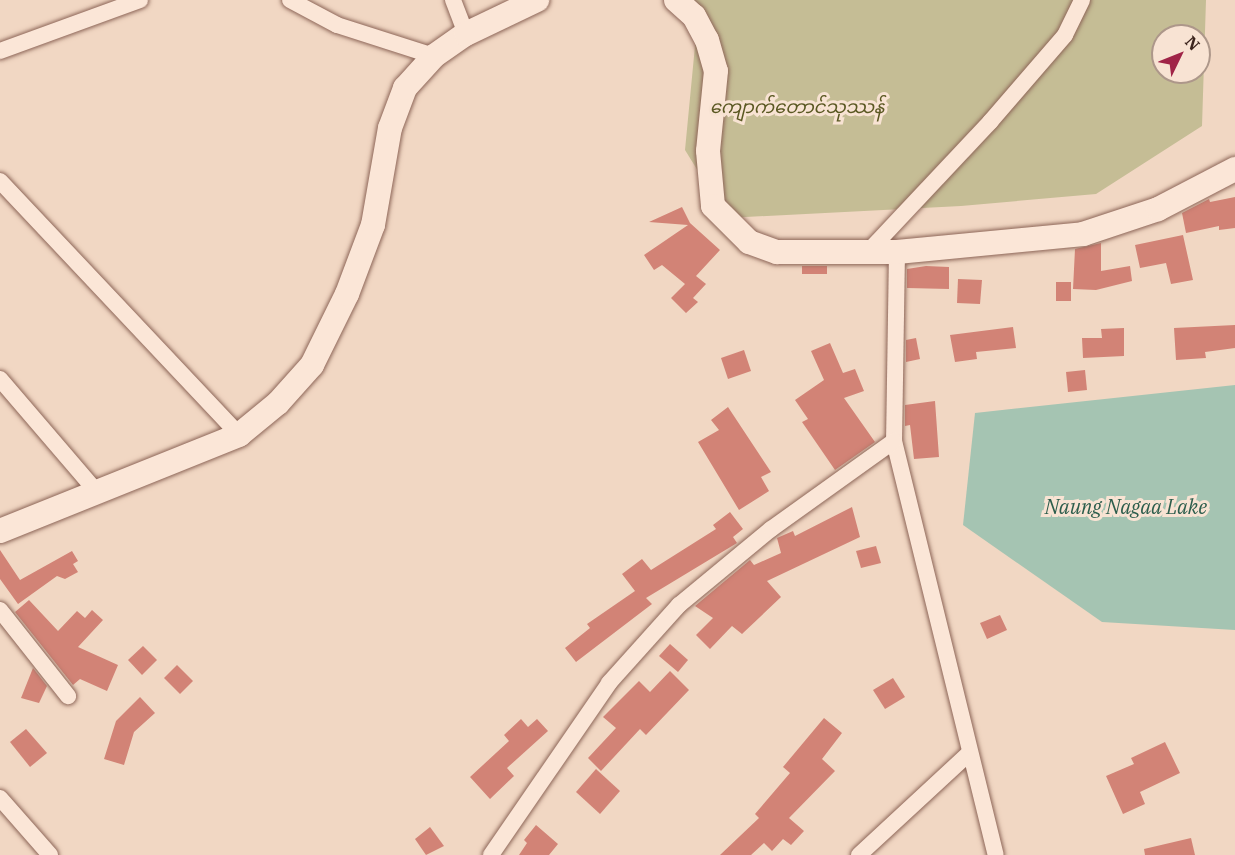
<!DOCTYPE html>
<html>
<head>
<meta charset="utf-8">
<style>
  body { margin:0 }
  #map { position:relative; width:1235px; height:855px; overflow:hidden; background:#f1d7c3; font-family:"IBM Plex Serif","Noto Sans Myanmar",serif }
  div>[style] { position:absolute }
  .cemetery>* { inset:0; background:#c5bd95 }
  .water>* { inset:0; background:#a5c4b2 }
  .building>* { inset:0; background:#d28376 }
  .roads { filter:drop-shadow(0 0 2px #8d6658) drop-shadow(0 0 2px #8d6658) }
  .street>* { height:16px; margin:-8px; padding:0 8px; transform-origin:8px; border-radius:8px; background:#fbe6d7 }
  .secondary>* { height:24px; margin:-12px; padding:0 12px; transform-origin:12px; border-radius:12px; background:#fbe6d7 }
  span { translate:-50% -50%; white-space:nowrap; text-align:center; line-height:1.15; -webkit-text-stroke:6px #f8e3d3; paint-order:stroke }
  .park-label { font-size:18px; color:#5a5822; font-style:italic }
  .water-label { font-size:20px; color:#2c5d4c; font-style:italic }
  .north { position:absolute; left:1151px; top:24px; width:60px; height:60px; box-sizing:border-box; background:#f8e3d3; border:2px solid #ad978a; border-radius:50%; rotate:47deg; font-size:16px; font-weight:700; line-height:24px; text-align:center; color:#3c241d }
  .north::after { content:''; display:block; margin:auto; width:21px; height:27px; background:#a02447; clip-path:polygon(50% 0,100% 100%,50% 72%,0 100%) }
</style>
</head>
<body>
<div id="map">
  <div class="cemetery">
    <i style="clip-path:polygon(evenodd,693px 0,1206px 0,1202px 126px,1096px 194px,961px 206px,727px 218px,685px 150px,697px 25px,693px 0,1163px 36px,1199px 36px,1199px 72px,1163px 72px,1163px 36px)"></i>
  </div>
  <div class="water">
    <i style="clip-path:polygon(1235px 385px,1235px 630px,1102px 622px,963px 525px,975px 413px)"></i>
  </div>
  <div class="building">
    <i style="clip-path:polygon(1235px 197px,1235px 228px,1219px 230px,1219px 226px,1186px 233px,1182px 213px,1209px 199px,1210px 202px)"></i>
    <i style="clip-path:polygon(682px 207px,690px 223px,720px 250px,696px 276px,706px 284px,693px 298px,698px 302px,686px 313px,671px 298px,685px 284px,662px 265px,654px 270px,644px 255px,688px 225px,649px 222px)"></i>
    <i style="clip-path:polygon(1183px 235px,1193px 280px,1171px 284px,1166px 263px,1140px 268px,1135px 245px)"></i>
    <i style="clip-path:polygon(1101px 243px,1101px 271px,1130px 266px,1132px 281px,1096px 290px,1073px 289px,1075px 249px)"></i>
    <i style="clip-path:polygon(802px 266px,827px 266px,827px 274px,802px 274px)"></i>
    <i style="clip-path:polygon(926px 266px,949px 267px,949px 289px,907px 288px,907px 269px)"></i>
    <i style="clip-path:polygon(958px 279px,982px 280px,980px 304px,957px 303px)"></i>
    <i style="clip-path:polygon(1056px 282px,1071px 282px,1071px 301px,1056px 301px)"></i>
    <i style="clip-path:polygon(1235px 325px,1235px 348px,1205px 352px,1206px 358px,1176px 360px,1174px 328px)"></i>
    <i style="clip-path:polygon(1013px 327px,1016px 348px,976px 352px,977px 359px,955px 362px,950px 335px)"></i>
    <i style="clip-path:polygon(1124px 328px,1124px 356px,1083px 358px,1082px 338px,1102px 338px,1101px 329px)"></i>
    <i style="clip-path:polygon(916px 338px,920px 359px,906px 362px,906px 340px)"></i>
    <i style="clip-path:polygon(830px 343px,843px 373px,855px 369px,864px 391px,844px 398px,875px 442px,835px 470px,802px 422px,808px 419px,795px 400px,824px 380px,811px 351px)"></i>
    <i style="clip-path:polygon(744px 350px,751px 371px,728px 379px,721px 358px)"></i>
    <i style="clip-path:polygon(1085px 370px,1087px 390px,1068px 392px,1066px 372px)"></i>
    <i style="clip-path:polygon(935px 401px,939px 457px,914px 459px,910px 425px,905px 426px,905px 405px)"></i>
    <i style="clip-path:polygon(728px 407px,771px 472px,761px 477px,769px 491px,739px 510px,698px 442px,719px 430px,711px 420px)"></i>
    <i style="clip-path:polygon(852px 507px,860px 537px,767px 581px,781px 597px,742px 634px,732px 626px,710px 649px,696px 635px,713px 618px,695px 606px,750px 560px,754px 565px,781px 553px,777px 538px,793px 531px,795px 536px)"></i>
    <i style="clip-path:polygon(730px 512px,743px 529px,733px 537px,737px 543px,646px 598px,652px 604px,576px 662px,565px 648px,590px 628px,587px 624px,635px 591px,622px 574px,642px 559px,651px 570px,716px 529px,713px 525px)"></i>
    <i style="clip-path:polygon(876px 546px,881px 563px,861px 568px,856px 551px)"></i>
    <i style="clip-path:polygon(0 550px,20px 580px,72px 551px,78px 561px,73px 564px,78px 572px,65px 579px,57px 576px,18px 604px,0 579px)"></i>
    <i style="clip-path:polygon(29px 600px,58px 631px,77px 611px,85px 618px,92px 610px,103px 620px,78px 647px,118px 665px,107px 691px,80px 679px,73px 685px,15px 612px)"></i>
    <i style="clip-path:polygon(1000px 615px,1007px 630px,987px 639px,980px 623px)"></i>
    <i style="clip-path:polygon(670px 644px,688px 660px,678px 672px,659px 656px)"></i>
    <i style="clip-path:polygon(143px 646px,157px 660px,142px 675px,128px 660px)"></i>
    <i style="clip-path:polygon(177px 665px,193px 681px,180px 694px,164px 678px)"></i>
    <i style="clip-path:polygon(33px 668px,47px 686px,39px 703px,21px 698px)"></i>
    <i style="clip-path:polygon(670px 671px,689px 690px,646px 735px,640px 729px,601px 771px,588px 758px,616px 728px,603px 717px,639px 681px,650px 692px)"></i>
    <i style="clip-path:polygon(893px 678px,905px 697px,885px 709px,873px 690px)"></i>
    <i style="clip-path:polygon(140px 697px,155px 713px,134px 732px,124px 765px,104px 759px,116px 721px)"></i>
    <i style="clip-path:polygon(824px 718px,842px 733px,822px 759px,835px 771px,789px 818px,804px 831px,791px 845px,783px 839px,772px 851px,764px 843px,751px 855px,720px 855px,759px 818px,755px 814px,790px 773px,783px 767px)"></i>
    <i style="clip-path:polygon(521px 719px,528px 727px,537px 719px,548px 731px,507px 768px,514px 776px,490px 799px,470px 777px,509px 741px,504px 735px)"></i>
    <i style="clip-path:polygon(26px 729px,47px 753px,30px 767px,10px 742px)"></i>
    <i style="clip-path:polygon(1165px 742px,1180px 773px,1140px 792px,1145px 804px,1123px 814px,1106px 776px,1134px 764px,1131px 758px)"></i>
    <i style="clip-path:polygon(596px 769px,620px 791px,600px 814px,576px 792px)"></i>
    <i style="clip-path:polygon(536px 825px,558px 844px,549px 855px,519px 855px,527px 843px,524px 840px)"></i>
    <i style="clip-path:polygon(430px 827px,444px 846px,426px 855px,415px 839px)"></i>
    <i style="clip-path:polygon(1191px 838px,1195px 855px,1145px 855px,1144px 849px)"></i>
  </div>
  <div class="roads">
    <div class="street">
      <i style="left:290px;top:0;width:53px;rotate:28deg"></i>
      <i style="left:337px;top:25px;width:102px;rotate:17.7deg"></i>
      <i style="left:453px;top:0;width:36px;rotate:69deg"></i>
      <i style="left:0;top:51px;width:149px;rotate:-20deg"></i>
      <i style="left:0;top:181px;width:349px;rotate:46.7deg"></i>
      <i style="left:897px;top:252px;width:189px;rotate:90.9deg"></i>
      <i style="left:894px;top:441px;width:426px;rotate:76.2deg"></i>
      <i style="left:867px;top:253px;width:180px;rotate:-46.8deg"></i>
      <i style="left:990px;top:122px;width:115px;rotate:-49.2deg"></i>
      <i style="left:1065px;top:35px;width:39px;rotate:-64deg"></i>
      <i style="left:0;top:379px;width:148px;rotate:49.4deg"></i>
      <i style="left:0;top:610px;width:110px;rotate:51.7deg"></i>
      <i style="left:0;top:798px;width:76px;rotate:48.7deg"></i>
      <i style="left:491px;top:855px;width:209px;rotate:-55.5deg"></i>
      <i style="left:609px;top:683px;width:105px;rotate:-48.1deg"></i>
      <i style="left:679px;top:605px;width:119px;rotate:-39.6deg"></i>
      <i style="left:771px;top:529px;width:151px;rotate:-35.6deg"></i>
      <i style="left:859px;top:855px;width:149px;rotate:-42.8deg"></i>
    </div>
    <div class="secondary">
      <i style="left:676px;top:0;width:24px;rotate:42deg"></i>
      <i style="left:694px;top:16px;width:27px;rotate:62deg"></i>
      <i style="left:707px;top:40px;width:32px;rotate:74deg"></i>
      <i style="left:716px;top:71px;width:80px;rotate:95.7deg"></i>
      <i style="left:708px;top:151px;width:55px;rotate:84.8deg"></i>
      <i style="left:713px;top:206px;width:51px;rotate:45deg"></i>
      <i style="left:749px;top:242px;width:30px;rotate:20deg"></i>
      <i style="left:777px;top:252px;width:120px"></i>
      <i style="left:897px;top:252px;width:187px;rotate:-5.5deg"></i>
      <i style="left:1083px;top:234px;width:79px;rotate:-18.4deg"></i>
      <i style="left:1158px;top:209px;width:87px;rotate:-27.5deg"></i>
      <i style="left:0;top:531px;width:258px;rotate:-21.9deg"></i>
      <i style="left:239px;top:435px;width:50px;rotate:-39.4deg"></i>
      <i style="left:278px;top:403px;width:51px;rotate:-48.2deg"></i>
      <i style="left:312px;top:365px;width:79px;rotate:-63.8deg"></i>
      <i style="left:347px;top:294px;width:74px;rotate:-69.4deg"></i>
      <i style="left:373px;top:225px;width:98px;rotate:-80.1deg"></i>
      <i style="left:390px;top:128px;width:43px;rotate:-69.4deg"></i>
      <i style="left:405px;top:88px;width:43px;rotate:-47.8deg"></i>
      <i style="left:434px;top:56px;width:39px;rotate:-35deg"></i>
      <i style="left:466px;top:34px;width:79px;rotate:-25.6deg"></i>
    </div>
  </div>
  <div class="park-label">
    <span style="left:797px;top:107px">ကျောက်တောင်သုဿန်</span>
  </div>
  <div class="water-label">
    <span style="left:1126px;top:506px">Naung Nagaa Lake</span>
  </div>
  <div class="north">N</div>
</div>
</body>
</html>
